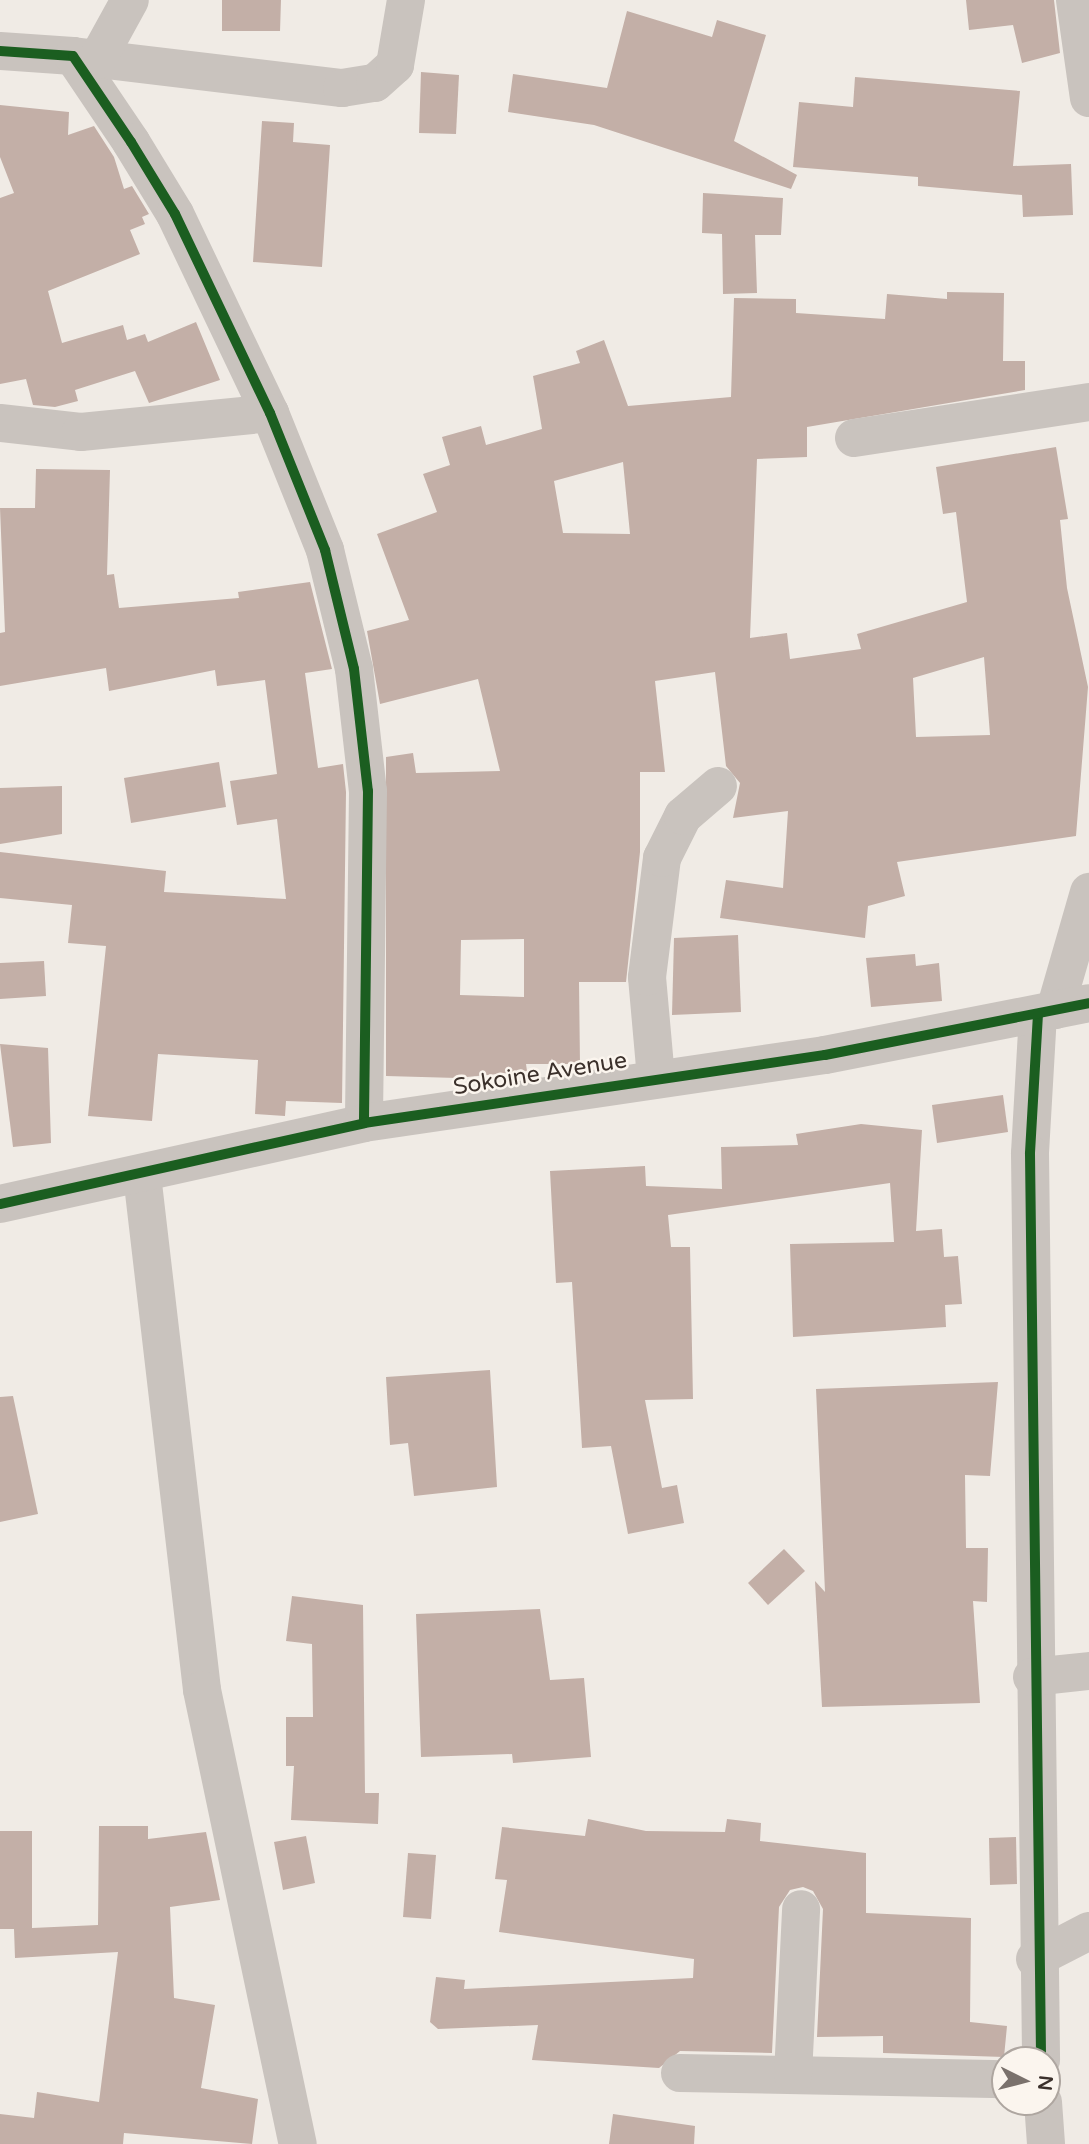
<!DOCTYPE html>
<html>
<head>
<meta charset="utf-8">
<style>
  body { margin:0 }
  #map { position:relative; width:1089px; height:2144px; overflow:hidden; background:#f0ebe5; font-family:"Varela Round",sans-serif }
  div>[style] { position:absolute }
  .building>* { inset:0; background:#c3afa7 }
  .minor>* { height:38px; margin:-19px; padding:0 19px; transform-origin:19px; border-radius:19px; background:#c9c3be }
  .cycleway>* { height:10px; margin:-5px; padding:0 5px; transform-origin:5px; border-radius:5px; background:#1b5e20 }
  span { translate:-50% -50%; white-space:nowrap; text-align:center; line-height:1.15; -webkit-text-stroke:5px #fbf5ee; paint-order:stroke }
  .street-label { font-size:23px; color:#3b302b }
  .north { position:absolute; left:991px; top:2046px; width:70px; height:70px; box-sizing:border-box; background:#fbf5ee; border:2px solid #aea6a0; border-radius:50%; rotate:96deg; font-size:19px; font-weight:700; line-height:28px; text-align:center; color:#3b302b }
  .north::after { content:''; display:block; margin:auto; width:24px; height:32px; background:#7a716c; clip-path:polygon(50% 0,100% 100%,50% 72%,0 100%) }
</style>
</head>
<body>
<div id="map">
  <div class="building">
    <i style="clip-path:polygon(222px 0,281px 0,280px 31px,222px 31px)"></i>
    <i style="clip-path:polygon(966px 0,1054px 0,1060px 53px,1022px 63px,1013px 25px,969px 30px)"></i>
    <i style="clip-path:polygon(627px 11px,712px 37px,717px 20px,766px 35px,734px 141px,797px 175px,791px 189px,594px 125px,508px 112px,513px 74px,607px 88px)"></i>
    <i style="clip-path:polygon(421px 72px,459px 75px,456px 134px,419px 133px)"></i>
    <i style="clip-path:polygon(855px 77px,1020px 91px,1013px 166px,1071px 164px,1073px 215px,1023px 217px,1022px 195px,918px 186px,918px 177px,793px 167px,799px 102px,853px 107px)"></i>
    <i style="clip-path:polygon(0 105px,69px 112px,68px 135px,94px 126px,114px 157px,124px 189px,132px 186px,149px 214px,142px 217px,145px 224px,130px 230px,140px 254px,48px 291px,62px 343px,123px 325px,127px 340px,145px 334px,148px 342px,196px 322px,220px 380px,149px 403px,135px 371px,75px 390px,78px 401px,55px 407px,33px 405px,26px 379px,0 384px,0 198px,14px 193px,0 157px)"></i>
    <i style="clip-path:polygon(262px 121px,294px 123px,293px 142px,330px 145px,322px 267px,253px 262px)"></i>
    <i style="clip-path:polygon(703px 193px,783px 198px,781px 235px,755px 235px,757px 293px,723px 294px,722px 234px,702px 233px)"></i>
    <i style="clip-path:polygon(evenodd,947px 292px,1004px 293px,1003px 361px,1025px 361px,1025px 390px,807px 427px,807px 457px,757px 459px,750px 638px,787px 633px,790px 659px,861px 649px,857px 634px,967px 602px,956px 512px,943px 514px,936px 467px,1056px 447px,1068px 519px,1060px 520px,1067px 588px,1088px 687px,1076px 836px,897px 862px,905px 896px,868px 906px,865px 938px,720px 918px,726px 880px,783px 888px,788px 811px,733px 818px,740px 783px,726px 766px,715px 672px,655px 681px,665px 772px,640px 772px,640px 852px,626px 982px,579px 982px,580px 1064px,526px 1064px,527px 1071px,457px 1078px,386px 1076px,386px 757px,413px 753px,416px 773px,500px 771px,478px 679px,380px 704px,367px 631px,409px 620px,377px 534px,437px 512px,423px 474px,450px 465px,442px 437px,481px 426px,486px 445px,542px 429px,533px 376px,580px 363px,576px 351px,604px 340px,628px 406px,731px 397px,734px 298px,796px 299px,796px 313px,885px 319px,887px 294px,947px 299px,947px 292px,623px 462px,630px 534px,563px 533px,554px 481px,623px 462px,947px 292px,984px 657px,990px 735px,916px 737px,913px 678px,984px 657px,947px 292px,524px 939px,524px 997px,460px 995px,461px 940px,524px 939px)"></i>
    <i style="clip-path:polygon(36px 469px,110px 470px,107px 575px,114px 574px,119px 608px,239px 598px,238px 592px,310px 582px,332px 669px,305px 673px,318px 768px,343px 764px,346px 792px,342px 1103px,286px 1101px,285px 1116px,255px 1114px,258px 1060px,158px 1054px,152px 1121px,88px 1116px,106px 946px,68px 943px,72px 905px,0 898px,0 852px,166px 871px,164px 892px,286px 899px,277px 819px,237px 825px,230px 781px,277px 774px,265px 680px,217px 686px,215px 670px,109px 691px,106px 668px,0 686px,0 633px,5px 632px,0 508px,35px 508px)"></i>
    <i style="clip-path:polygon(219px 762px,226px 807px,131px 823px,124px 778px)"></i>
    <i style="clip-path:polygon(62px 786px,62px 834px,0 844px,0 788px)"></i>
    <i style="clip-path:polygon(738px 935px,741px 1012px,672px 1015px,674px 938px)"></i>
    <i style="clip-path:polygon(915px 954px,916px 966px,939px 963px,942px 1001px,871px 1007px,866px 958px)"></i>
    <i style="clip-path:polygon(44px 961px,46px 996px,0 999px,0 963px)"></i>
    <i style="clip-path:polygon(0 1044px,48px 1048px,51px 1143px,13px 1147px)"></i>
    <i style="clip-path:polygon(1003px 1095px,1008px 1132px,937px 1143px,932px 1105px)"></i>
    <i style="clip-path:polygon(861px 1124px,922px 1130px,916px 1231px,942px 1229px,944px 1257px,958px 1256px,962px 1304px,945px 1305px,946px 1327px,793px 1337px,790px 1244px,894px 1242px,890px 1183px,668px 1215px,671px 1247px,690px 1247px,693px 1399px,645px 1400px,662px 1488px,677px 1485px,684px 1523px,628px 1534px,611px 1446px,582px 1448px,572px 1282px,556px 1283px,550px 1171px,645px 1166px,646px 1186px,722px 1189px,721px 1147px,798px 1145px,796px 1134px)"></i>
    <i style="clip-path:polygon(490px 1370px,497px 1487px,414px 1496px,408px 1443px,390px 1445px,386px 1377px)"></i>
    <i style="clip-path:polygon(998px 1382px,990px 1476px,965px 1475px,966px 1548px,988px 1548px,987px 1602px,973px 1601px,980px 1703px,822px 1707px,815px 1581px,825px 1592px,816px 1389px)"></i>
    <i style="clip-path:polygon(13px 1396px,38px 1514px,0 1522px,0 1397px)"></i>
    <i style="clip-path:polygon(784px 1549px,805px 1571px,768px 1605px,748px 1583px)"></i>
    <i style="clip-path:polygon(292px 1596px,363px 1605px,365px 1793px,379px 1793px,378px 1824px,291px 1820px,294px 1766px,286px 1766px,286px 1717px,313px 1717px,312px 1644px,286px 1641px)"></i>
    <i style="clip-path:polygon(540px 1609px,550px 1680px,584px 1678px,591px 1757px,513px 1763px,512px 1754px,421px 1757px,416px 1614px)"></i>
    <i style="clip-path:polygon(588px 1819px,646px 1831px,725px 1832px,727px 1819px,761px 1823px,760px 1841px,866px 1853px,866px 1913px,971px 1918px,970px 2022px,1007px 2026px,1004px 2057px,883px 2053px,883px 2036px,817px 2037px,823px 1909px,813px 1891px,803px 1887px,790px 1890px,779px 1907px,772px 2053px,680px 2051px,659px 2068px,532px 2060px,538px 2025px,438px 2029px,430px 2022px,436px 1977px,465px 1980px,464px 1989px,693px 1978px,694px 1959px,499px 1932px,507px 1880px,495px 1879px,502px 1827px,585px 1836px)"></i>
    <i style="clip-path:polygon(99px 1826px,148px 1826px,148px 1839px,206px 1832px,220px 1900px,170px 1907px,174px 1998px,215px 2005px,201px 2088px,258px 2099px,252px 2144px,124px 2133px,123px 2144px,0 2144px,0 2114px,34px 2118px,37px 2092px,99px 2102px,118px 1952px,15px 1958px,14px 1929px,0 1929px,0 1831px,32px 1831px,32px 1928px,98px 1925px)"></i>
    <i style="clip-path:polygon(306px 1836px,315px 1883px,283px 1890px,274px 1842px)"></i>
    <i style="clip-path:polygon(1016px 1837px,1017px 1884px,990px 1885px,989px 1838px)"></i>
    <i style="clip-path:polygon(408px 1853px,436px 1855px,431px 1919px,403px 1917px)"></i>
    <i style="clip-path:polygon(613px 2114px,695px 2126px,694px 2144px,609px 2144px)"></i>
  </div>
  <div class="minor">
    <i style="left:1075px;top:0;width:99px;rotate:81.9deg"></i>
    <i style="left:0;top:51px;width:73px;rotate:3.9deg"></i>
    <i style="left:73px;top:56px;width:104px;rotate:56deg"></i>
    <i style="left:131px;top:142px;width:84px;rotate:58.6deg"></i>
    <i style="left:175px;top:214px;width:221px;rotate:64.5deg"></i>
    <i style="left:270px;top:413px;width:148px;rotate:68.1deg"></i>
    <i style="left:325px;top:550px;width:122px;rotate:76.3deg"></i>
    <i style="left:354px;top:669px;width:123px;rotate:83.5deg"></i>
    <i style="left:368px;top:791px;width:332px;rotate:90.7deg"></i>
    <i style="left:73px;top:56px;width:271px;rotate:6.8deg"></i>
    <i style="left:342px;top:88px;width:33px;rotate:-9deg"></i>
    <i style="left:375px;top:83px;width:27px;rotate:-42deg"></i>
    <i style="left:395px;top:65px;width:66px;rotate:-80.4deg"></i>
    <i style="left:97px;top:60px;width:68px;rotate:-61.2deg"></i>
    <i style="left:0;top:423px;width:81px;rotate:6.3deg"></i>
    <i style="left:81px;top:432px;width:190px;rotate:-5.7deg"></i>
    <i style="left:854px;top:438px;width:238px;rotate:-8.7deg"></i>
    <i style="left:1055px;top:1010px;width:123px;rotate:-73.9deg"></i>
    <i style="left:1038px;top:1014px;width:140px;rotate:93.3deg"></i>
    <i style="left:1030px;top:1154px;width:906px;rotate:89.3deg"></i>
    <i style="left:656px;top:1078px;width:101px;rotate:-95.1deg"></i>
    <i style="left:647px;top:977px;width:120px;rotate:-82.8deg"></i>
    <i style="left:662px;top:858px;width:47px;rotate:-63.4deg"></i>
    <i style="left:683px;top:816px;width:46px;rotate:-40.6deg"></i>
    <i style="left:142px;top:1175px;width:518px;rotate:83.35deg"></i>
    <i style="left:202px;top:1690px;width:464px;rotate:78.1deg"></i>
    <i style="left:0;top:1204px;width:373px;rotate:-12.5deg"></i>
    <i style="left:364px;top:1123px;width:466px;rotate:-8.4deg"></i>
    <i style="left:825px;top:1055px;width:269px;rotate:-11.1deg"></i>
    <i style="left:1032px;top:1677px;width:57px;rotate:-6deg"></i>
    <i style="left:1035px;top:1959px;width:61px;rotate:-27.4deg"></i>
    <i style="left:680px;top:2073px;width:325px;rotate:1.1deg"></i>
    <i style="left:793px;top:2075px;width:166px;rotate:-87.2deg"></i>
    <i style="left:1043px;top:2102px;width:42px;rotate:85.9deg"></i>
  </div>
  <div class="cycleway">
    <i style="left:0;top:51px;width:73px;rotate:3.9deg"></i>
    <i style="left:73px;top:56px;width:104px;rotate:56deg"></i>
    <i style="left:131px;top:142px;width:84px;rotate:58.6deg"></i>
    <i style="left:175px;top:214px;width:221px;rotate:64.5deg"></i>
    <i style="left:270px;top:413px;width:148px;rotate:68.1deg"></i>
    <i style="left:325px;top:550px;width:122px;rotate:76.3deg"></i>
    <i style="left:354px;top:669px;width:123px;rotate:83.5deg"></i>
    <i style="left:368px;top:791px;width:332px;rotate:90.7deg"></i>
    <i style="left:1038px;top:1014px;width:140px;rotate:93.3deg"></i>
    <i style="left:1030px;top:1154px;width:906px;rotate:89.3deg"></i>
    <i style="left:0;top:1204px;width:373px;rotate:-12.5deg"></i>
    <i style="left:364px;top:1123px;width:466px;rotate:-8.4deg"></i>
    <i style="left:825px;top:1055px;width:269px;rotate:-11.1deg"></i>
  </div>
  <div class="street-label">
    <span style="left:540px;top:1074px;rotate:-9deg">Sokoine Avenue</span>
  </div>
  <div class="north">N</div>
</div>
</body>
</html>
